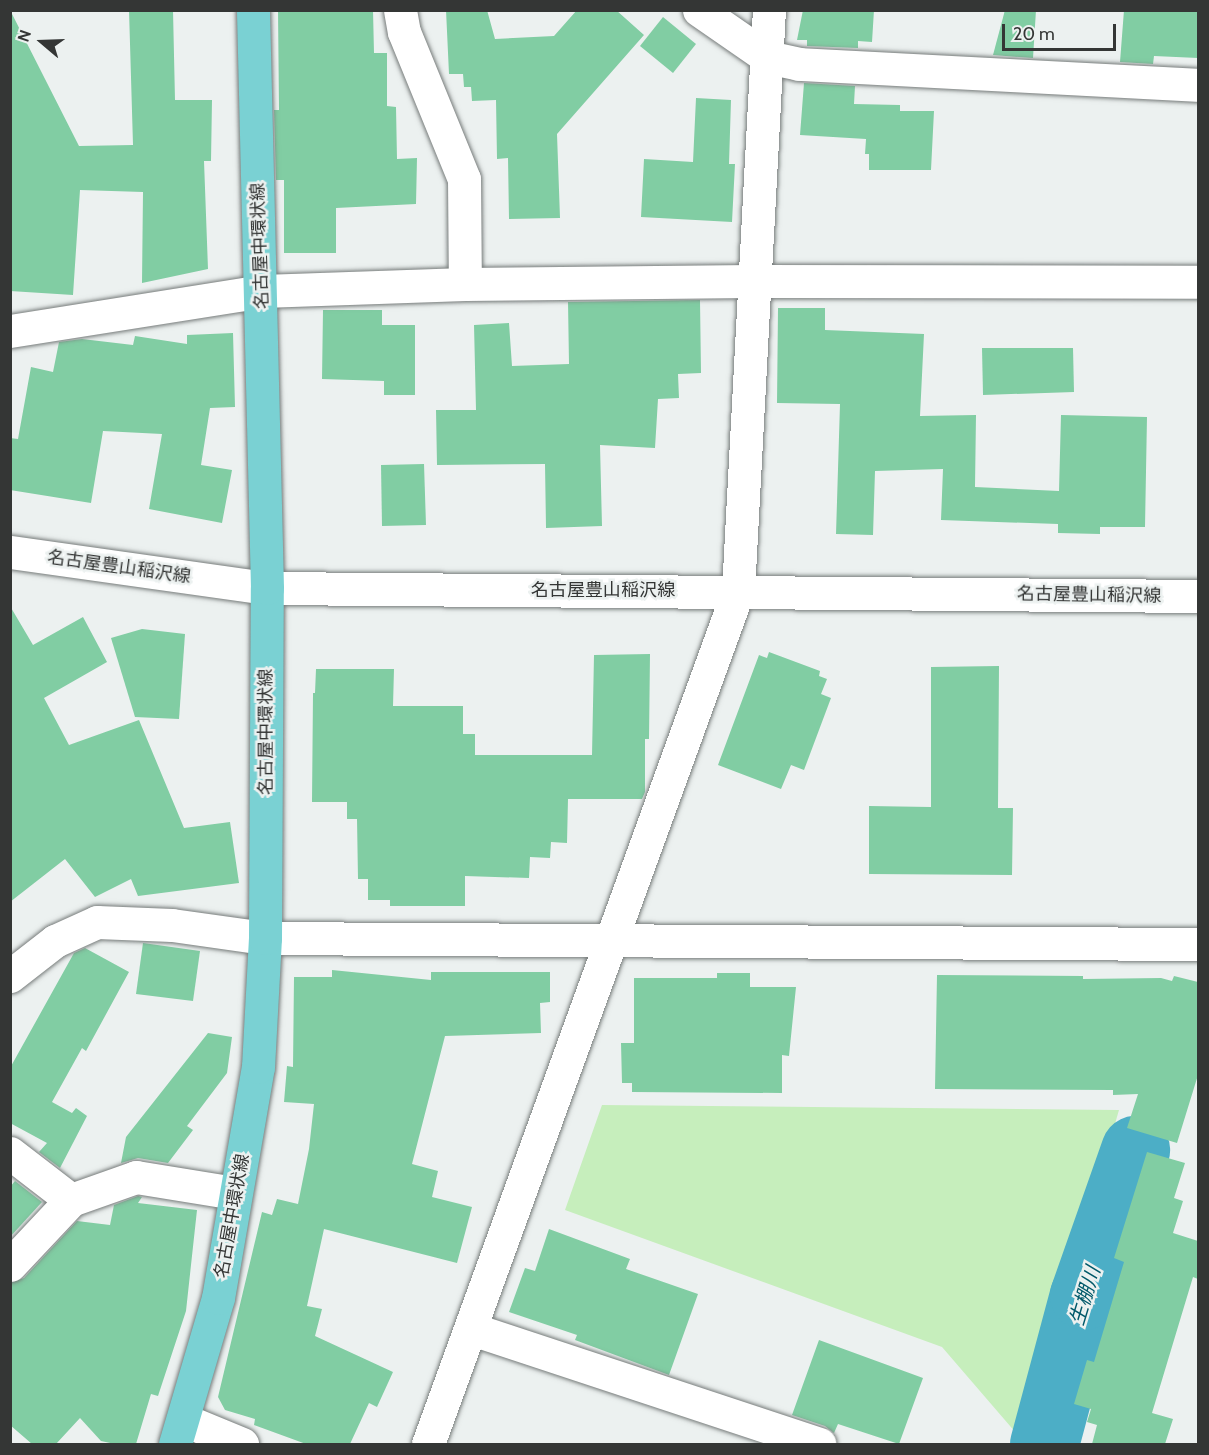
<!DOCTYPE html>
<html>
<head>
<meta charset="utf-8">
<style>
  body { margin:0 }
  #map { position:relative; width:1209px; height:1455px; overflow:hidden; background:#ecf1f0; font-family:Cabin,"Noto Sans JP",sans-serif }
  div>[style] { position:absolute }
  .green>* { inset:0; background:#c6eebc }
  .river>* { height:69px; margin:-34.5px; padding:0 34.5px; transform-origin:34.5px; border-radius:34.5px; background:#4caec6 }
  .building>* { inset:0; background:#81cda3 }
  .roads { filter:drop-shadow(0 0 2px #777c7b) drop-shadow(0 0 2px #777c7b) }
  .street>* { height:33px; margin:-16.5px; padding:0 16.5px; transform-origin:16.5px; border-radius:16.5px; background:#fff }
  .secondary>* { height:33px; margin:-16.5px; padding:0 16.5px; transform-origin:16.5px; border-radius:16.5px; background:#fff }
  .primary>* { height:33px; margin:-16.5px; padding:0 16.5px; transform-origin:16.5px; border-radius:16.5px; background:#7ad1d3 }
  span { translate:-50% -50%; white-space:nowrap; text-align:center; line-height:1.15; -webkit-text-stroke:5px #ecf1f0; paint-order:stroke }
  .street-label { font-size:18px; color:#343635 }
  .water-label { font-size:20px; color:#005869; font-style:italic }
  .frame { position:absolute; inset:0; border:12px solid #343635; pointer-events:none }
  .north { position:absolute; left:12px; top:12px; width:60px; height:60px; -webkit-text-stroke:4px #ecf1f0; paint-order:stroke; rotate:289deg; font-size:16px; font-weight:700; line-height:24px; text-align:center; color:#343635 }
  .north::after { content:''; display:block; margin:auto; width:21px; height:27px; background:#343635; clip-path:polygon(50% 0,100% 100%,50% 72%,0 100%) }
  .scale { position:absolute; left:1002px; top:24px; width:114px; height:27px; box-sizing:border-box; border:3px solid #343635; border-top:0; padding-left:8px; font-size:18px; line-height:21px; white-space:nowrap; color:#343635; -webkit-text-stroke:4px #ecf1f0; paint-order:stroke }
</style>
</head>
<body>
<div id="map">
  <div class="green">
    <i style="clip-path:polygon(602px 1105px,1119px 1110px,1023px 1441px,942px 1347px,565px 1210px)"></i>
  </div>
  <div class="river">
    <i style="left:1044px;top:1444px;width:154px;rotate:-75deg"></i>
    <i style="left:1084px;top:1295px;width:154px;rotate:-70.6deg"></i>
  </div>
  <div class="building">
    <i style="clip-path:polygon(10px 10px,79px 146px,133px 145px,129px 10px,173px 10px,175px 100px,212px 100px,211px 161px,204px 161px,208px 269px,142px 283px,143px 192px,80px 190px,73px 295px,10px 291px)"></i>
    <i style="clip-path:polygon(278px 10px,373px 10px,374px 53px,387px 53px,387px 106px,396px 107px,397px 159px,417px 158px,416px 204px,336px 208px,336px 253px,284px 253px,284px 180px,276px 180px,274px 110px,279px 110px)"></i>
    <i style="clip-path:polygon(446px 10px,487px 10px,495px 39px,554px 36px,577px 10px,616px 10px,644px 35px,557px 134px,560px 218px,509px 219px,508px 158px,497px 159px,496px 100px,472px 101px,471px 87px,464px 87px,463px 74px,449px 74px)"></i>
    <i style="clip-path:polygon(803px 10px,874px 10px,872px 42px,858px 41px,858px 48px,807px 46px,807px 40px,797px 40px)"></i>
    <i style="clip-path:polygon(1005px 10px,1036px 10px,1033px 58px,993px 55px)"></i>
    <i style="clip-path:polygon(1124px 10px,1198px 10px,1198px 58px,1154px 56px,1153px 64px,1120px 62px)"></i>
    <i style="clip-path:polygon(663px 17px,696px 44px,673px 73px,640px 46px)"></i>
    <i style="clip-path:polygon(804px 83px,855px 86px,854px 104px,900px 105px,900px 111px,934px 111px,931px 170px,869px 170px,869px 154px,865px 154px,866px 139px,800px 135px)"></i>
    <i style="clip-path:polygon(696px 98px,731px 100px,729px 164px,735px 164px,732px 222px,641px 217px,644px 159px,693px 162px)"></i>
    <i style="clip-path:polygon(700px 300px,701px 373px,678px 374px,679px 398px,658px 399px,655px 448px,600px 445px,602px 526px,546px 528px,545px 464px,437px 465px,436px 410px,476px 410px,474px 325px,509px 323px,512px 366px,569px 364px,568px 302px)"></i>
    <i style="clip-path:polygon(778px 308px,825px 308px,825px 330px,924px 334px,920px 416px,976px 415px,975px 487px,1059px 491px,1061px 415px,1147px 417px,1145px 527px,1100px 527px,1100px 534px,1058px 533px,1058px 524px,941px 520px,943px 469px,875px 471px,873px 535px,836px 534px,840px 404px,777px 403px)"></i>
    <i style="clip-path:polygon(323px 310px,382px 310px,382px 325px,415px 325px,415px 395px,384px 395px,384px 381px,322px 379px)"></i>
    <i style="clip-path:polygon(233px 333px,235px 407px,210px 408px,201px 465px,232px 470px,222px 523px,149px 509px,162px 434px,103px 431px,91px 503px,10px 490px,10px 438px,18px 439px,31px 367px,53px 372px,59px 342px,82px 339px,133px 345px,135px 336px,187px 344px,187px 335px)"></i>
    <i style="clip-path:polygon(982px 348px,1073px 348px,1074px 392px,983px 395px)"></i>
    <i style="clip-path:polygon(424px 464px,426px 525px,382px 526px,381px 465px)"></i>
    <i style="clip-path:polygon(10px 606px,33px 645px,83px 617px,107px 662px,44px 698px,69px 745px,139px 720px,184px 828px,230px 822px,239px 883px,138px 896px,131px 879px,95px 897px,65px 859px,10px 902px)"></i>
    <i style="clip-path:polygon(142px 629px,185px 634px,179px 719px,135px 717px,111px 638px)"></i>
    <i style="clip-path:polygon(769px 652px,820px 671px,819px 676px,827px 679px,821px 694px,831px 698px,804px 770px,791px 765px,781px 789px,718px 765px,759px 655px,767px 658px)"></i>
    <i style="clip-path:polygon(650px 654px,649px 739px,645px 739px,645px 792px,642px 799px,568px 799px,567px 843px,551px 842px,550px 858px,530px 857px,529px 878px,465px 876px,465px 906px,390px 906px,390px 900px,368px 900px,368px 879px,358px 879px,357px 819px,347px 819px,347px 802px,312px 802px,313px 693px,315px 693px,316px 669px,394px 669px,393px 706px,463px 706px,463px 734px,475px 734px,475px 755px,592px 755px,594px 655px)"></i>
    <i style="clip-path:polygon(999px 666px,998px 808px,1013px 808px,1012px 875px,869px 874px,869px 806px,931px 807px,931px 667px)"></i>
    <i style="clip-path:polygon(143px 943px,200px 951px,193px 1001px,136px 994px)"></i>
    <i style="clip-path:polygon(85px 948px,129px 972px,86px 1051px,82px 1048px,52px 1102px,72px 1113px,76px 1108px,87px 1116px,60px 1168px,39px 1152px,47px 1143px,10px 1123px,10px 1068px,74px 953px)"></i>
    <i style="clip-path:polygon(332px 970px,431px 980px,431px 972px,550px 972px,550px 1002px,540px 1003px,541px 1033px,445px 1036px,412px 1164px,438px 1171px,432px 1197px,472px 1207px,457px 1263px,324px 1229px,307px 1306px,322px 1309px,315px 1336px,393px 1372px,377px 1407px,369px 1403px,350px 1444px,306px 1444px,254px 1425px,255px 1419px,225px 1410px,218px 1397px,262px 1212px,272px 1215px,277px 1199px,298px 1204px,309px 1149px,314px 1104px,284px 1102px,287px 1066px,293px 1067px,294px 977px,332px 977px)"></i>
    <i style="clip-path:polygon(717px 973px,750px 973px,750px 987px,796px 987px,789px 1056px,782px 1055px,782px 1093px,632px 1092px,632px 1083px,622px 1083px,621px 1043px,634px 1043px,634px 978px,717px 978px)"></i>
    <i style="clip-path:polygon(937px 975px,1083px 976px,1083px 979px,1161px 978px,1172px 981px,1174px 976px,1198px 982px,1198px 1075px,1177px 1143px,1127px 1128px,1138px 1094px,1113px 1095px,1113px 1090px,935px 1089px)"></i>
    <i style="clip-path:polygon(208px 1033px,232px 1037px,227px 1073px,187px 1126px,193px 1130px,168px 1163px,138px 1158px,121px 1163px,126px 1137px)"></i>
    <i style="clip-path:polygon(1147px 1152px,1185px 1163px,1174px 1198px,1183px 1201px,1173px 1233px,1198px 1241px,1198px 1279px,1193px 1277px,1152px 1413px,1173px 1419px,1165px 1444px,1092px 1444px,1097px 1425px,1087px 1422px,1091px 1409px,1074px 1404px,1087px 1360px,1094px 1362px,1124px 1262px,1114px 1258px)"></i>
    <i style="clip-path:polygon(15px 1181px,42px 1202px,10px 1237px,10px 1187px)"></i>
    <i style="clip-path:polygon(138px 1196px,142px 1197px,138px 1203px,197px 1210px,186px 1311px,158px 1396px,151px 1394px,136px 1444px,115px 1444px,101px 1441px,80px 1418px,56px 1444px,32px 1444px,10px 1425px,10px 1283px,24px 1278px,77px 1221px,110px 1225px,114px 1205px)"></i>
    <i style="clip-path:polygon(549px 1229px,630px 1259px,626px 1269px,698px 1294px,669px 1375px,575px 1340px,577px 1335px,509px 1312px,525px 1268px,535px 1271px)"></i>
    <i style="clip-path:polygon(819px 1340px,923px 1378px,899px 1444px,838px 1424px,834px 1433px,825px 1426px,792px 1415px)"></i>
  </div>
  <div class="roads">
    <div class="street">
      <i style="left:400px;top:10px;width:22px;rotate:80deg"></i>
      <i style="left:404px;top:32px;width:159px;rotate:67.8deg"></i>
      <i style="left:464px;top:179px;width:105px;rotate:89.5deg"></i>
      <i style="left:699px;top:10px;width:83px;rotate:34.7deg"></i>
      <i style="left:767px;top:57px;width:33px;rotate:12deg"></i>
      <i style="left:799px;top:64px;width:400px;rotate:3deg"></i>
      <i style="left:10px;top:331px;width:255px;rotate:-9deg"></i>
      <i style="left:262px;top:291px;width:203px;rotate:-2deg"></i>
      <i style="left:465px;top:284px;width:287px;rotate:-0.6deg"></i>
      <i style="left:752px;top:281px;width:446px;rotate:0.1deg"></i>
      <i style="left:10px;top:976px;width:57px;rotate:-37.9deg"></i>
      <i style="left:55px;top:941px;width:46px;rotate:-24.3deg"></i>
      <i style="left:97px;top:922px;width:75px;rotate:2.3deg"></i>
      <i style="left:172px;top:925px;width:94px;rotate:8deg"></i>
      <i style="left:265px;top:938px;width:933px;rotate:0.37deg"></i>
      <i style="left:10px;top:1153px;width:77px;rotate:37.6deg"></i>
      <i style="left:10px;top:1265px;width:89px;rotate:-46.8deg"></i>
      <i style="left:71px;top:1200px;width:69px;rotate:-19.5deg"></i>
      <i style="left:136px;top:1177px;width:100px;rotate:9.2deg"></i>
      <i style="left:472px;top:1329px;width:366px;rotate:18.3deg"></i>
      <i style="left:184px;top:1420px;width:63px;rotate:22.5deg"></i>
      <i style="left:428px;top:1444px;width:908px;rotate:-70.03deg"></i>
      <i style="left:738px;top:591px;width:582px;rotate:-86.95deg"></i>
    </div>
    <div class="secondary">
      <i style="left:10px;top:552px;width:260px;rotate:8deg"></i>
      <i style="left:267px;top:588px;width:931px;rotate:0.49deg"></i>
    </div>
    <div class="primary">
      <i style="left:175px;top:1444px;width:152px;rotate:-73.6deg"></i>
      <i style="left:218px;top:1298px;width:234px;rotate:-80.2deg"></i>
      <i style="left:258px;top:1067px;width:129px;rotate:-86.9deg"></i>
      <i style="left:265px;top:938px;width:350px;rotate:-89.7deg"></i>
      <i style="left:267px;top:588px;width:578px;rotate:-91.39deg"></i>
    </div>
  </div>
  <div class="street-label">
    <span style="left:260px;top:246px;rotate:-92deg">名古屋中環状線</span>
    <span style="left:119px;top:567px;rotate:8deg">名古屋豊山稲沢線</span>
    <span style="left:603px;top:590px">名古屋豊山稲沢線</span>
    <span style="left:1089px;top:595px;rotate:1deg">名古屋豊山稲沢線</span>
    <span style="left:266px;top:732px;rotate:-90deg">名古屋中環状線</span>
    <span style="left:232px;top:1216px;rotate:-80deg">名古屋中環状線</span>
  </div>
  <div class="water-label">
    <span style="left:1085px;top:1296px;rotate:-73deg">生棚川</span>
  </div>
  <div class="frame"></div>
  <div class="north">N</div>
  <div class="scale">20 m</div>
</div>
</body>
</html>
